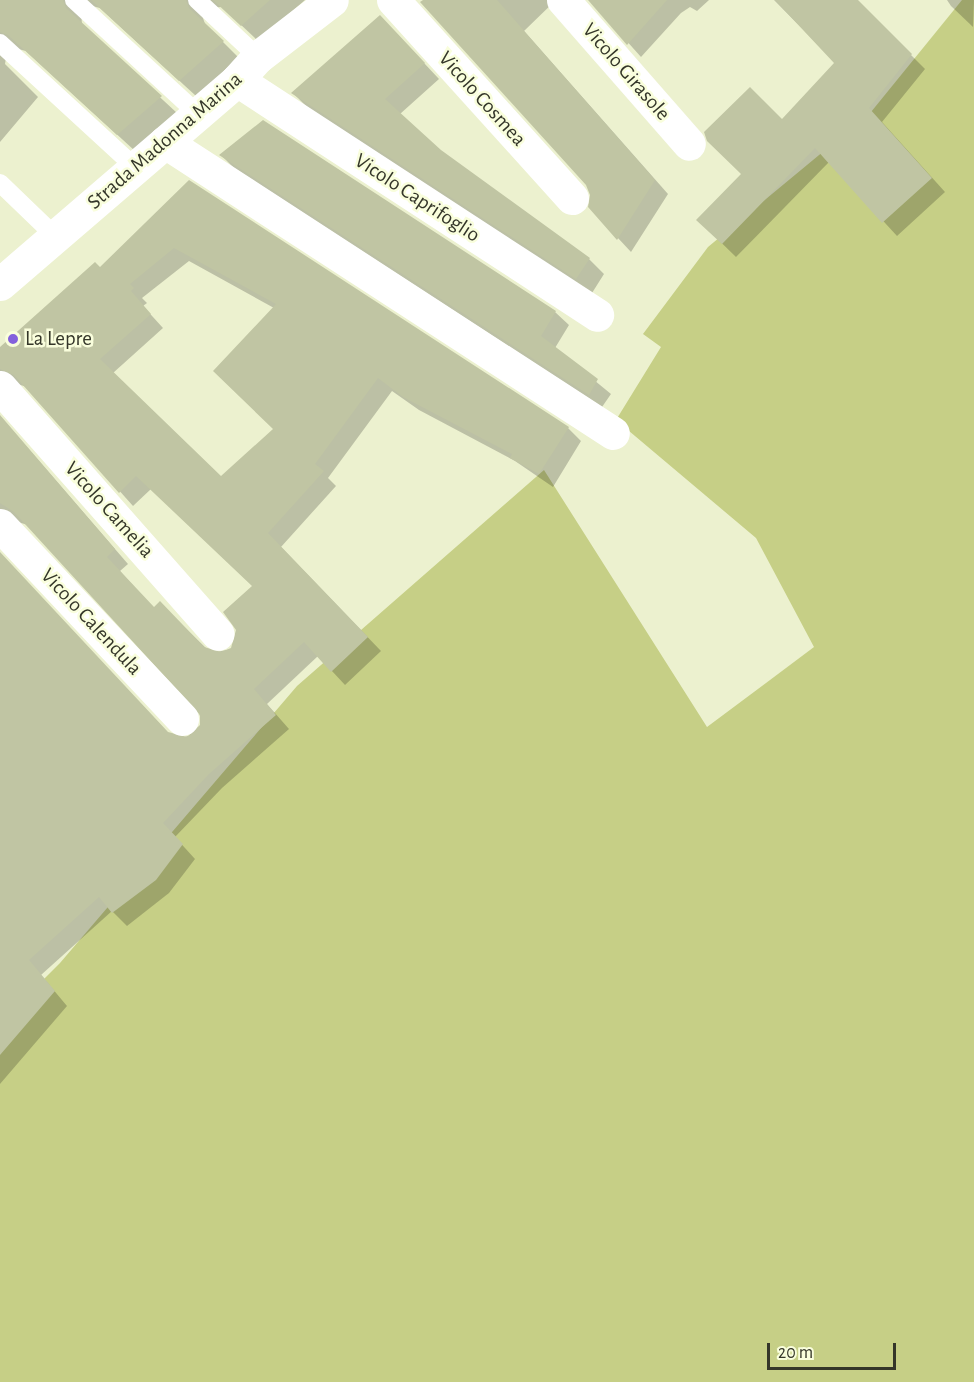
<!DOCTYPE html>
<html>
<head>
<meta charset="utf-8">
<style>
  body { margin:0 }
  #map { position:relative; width:974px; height:1382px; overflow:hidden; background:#ecf1cf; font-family:"Alegreya Sans",sans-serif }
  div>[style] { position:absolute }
  .green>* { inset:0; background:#c6cf86 }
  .shadow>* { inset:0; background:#0003 }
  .building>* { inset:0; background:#c0c5a3 }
  .lane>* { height:18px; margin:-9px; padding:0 9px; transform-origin:9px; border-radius:9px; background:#fff }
  .street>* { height:33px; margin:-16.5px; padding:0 16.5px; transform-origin:16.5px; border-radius:16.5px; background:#fff }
  .secondary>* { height:33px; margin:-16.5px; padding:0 16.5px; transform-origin:16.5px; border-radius:16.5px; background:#fff }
  .dots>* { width:16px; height:16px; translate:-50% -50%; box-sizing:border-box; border:3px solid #f9fedc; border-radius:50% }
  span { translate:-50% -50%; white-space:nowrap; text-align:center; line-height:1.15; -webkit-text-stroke:5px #f9fedc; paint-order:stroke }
  .street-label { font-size:21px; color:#343629 }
  .poi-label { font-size:21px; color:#343629 }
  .left { translate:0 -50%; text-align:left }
  .scale { position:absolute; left:767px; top:1343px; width:129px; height:27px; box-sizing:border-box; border:3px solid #343629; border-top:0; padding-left:8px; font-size:18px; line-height:21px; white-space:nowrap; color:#343629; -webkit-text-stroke:4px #f9fedc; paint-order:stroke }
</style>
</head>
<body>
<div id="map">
  <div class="green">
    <i style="clip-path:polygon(962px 0,974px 0,974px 1382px,0 1382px,0 1023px,60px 963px,297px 686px,544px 470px,707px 727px,814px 647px,756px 538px,616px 420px,661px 347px,643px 334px,708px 247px,871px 112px)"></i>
  </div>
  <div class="shadow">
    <i style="clip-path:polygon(0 0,305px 0,258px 41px,222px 7px,206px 8px,202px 15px,205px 24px,239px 58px,196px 96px,100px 8px,88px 5px,81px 9px,82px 25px,177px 113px,135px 151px,26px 51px,14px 48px,7px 52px,5px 64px,38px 97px,0 142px)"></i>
    <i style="clip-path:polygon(425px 0,556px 0,524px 31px,668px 194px,631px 252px,589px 207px,592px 194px,587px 185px)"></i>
    <i style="clip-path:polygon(590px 0,709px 0,697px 11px,690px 7px,681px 13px,641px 57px)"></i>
    <i style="clip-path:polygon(774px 0,859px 3px,925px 69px,882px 122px,945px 192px,897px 236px,829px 162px,736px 257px,698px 220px,743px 174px,782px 121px,836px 63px)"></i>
    <i style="clip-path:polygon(947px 0,974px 0,973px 27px,951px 6px)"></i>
    <i style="clip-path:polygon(395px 32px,439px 79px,400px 114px,440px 151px,589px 259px,604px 274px,592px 293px,308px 108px,293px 93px)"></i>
    <i style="clip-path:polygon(221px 155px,555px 312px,569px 325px,555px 348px,611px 394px,602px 407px,234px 168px)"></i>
    <i style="clip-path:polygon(evenodd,189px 182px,568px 428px,581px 441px,553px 487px,515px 461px,419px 410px,392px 391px,328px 478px,336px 486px,281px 547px,381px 651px,345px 685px,318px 656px,267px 704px,289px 729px,222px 788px,175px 837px,195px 859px,169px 893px,127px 926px,112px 911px,41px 975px,67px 1006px,0 1084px,0 554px,169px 734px,177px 739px,195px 734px,202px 724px,197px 705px,28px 525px,11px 520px,0 529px,0 416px,128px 564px,120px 571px,154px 609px,160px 603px,211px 653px,232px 649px,253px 586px,151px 489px,133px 506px,27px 387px,11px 382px,0 389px,0 349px,101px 269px,189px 182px,189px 261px,274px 308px,275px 429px,221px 478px,113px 373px,163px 328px,143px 306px,147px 303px,142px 298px,189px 261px)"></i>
  </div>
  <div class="building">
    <i style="clip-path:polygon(0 0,63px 0,66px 8px,162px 96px,117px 135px,8px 35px,0 32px)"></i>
    <i style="clip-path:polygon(91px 0,186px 0,189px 8px,224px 41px,179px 81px)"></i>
    <i style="clip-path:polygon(213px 0,270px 0,241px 26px)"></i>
    <i style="clip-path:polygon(423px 0,497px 0,655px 180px,617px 240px,588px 207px,590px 195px,586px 185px,420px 2px)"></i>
    <i style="clip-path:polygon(588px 0,667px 0,627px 45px)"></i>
    <i style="clip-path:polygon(775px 0,858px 0,912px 54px,869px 108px,932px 178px,882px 223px,815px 148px,722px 244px,696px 220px,741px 174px,707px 141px,704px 132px,750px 87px,782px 119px,834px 63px)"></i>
    <i style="clip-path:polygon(380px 15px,425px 63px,385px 99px,441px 150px,590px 258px,576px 279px,291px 93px)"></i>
    <i style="clip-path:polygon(263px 120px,556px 311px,541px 336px,598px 379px,589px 395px,219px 155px)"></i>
    <i style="clip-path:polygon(evenodd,189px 180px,569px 427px,539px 474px,510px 458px,512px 454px,403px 397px,378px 378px,315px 464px,324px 471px,268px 533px,368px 637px,331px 672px,304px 642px,254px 689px,276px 715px,209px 774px,163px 823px,183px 844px,156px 880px,112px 913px,99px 897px,29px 960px,55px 991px,0 1055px,0 552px,168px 732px,187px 737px,200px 725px,200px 715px,14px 512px,0 503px,0 415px,115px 549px,107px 557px,154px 607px,160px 601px,204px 647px,221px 652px,231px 648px,236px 630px,223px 612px,252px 586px,136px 476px,119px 493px,14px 375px,0 369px,0 347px,95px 262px,100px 267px,189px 180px,174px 248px,276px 304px,213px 371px,273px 429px,221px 476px,100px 359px,151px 314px,131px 291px,134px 288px,130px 284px,174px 248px)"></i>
  </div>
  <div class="lane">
    <i style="left:74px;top:0;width:167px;rotate:42.6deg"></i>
    <i style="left:197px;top:0;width:83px;rotate:43.1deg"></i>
    <i style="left:0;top:43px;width:183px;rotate:42.6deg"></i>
    <i style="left:0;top:183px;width:76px;rotate:43.9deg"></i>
  </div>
  <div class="street">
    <i style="left:393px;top:0;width:267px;rotate:47.9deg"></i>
    <i style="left:563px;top:0;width:191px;rotate:48.8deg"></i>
    <i style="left:237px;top:80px;width:430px;rotate:33.1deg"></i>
    <i style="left:165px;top:142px;width:534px;rotate:33.01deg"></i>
    <i style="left:0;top:387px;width:329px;rotate:48.6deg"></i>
    <i style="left:0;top:525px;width:266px;rotate:46.8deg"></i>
  </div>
  <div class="secondary">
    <i style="left:0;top:284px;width:313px;rotate:-40.7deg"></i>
    <i style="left:237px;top:80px;width:31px;rotate:-48deg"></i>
    <i style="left:258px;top:57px;width:93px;rotate:-37.6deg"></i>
  </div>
  <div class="dots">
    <i style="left:13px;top:339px;background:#8461dc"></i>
  </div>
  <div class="street-label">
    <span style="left:626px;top:72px;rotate:49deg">Vicolo Girasole</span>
    <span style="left:482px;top:99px;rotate:48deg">Vicolo Cosmea</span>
    <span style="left:165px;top:141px;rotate:-41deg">Strada Madonna Marina</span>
    <span style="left:417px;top:198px;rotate:33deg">Vicolo Caprifoglio</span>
    <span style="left:109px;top:510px;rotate:48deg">Vicolo Camelia</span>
    <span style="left:91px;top:622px;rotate:47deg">Vicolo Calendula</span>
  </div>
  <div class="poi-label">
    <span class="left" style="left:25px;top:339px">La Lepre</span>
  </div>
  <div class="scale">20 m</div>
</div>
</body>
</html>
